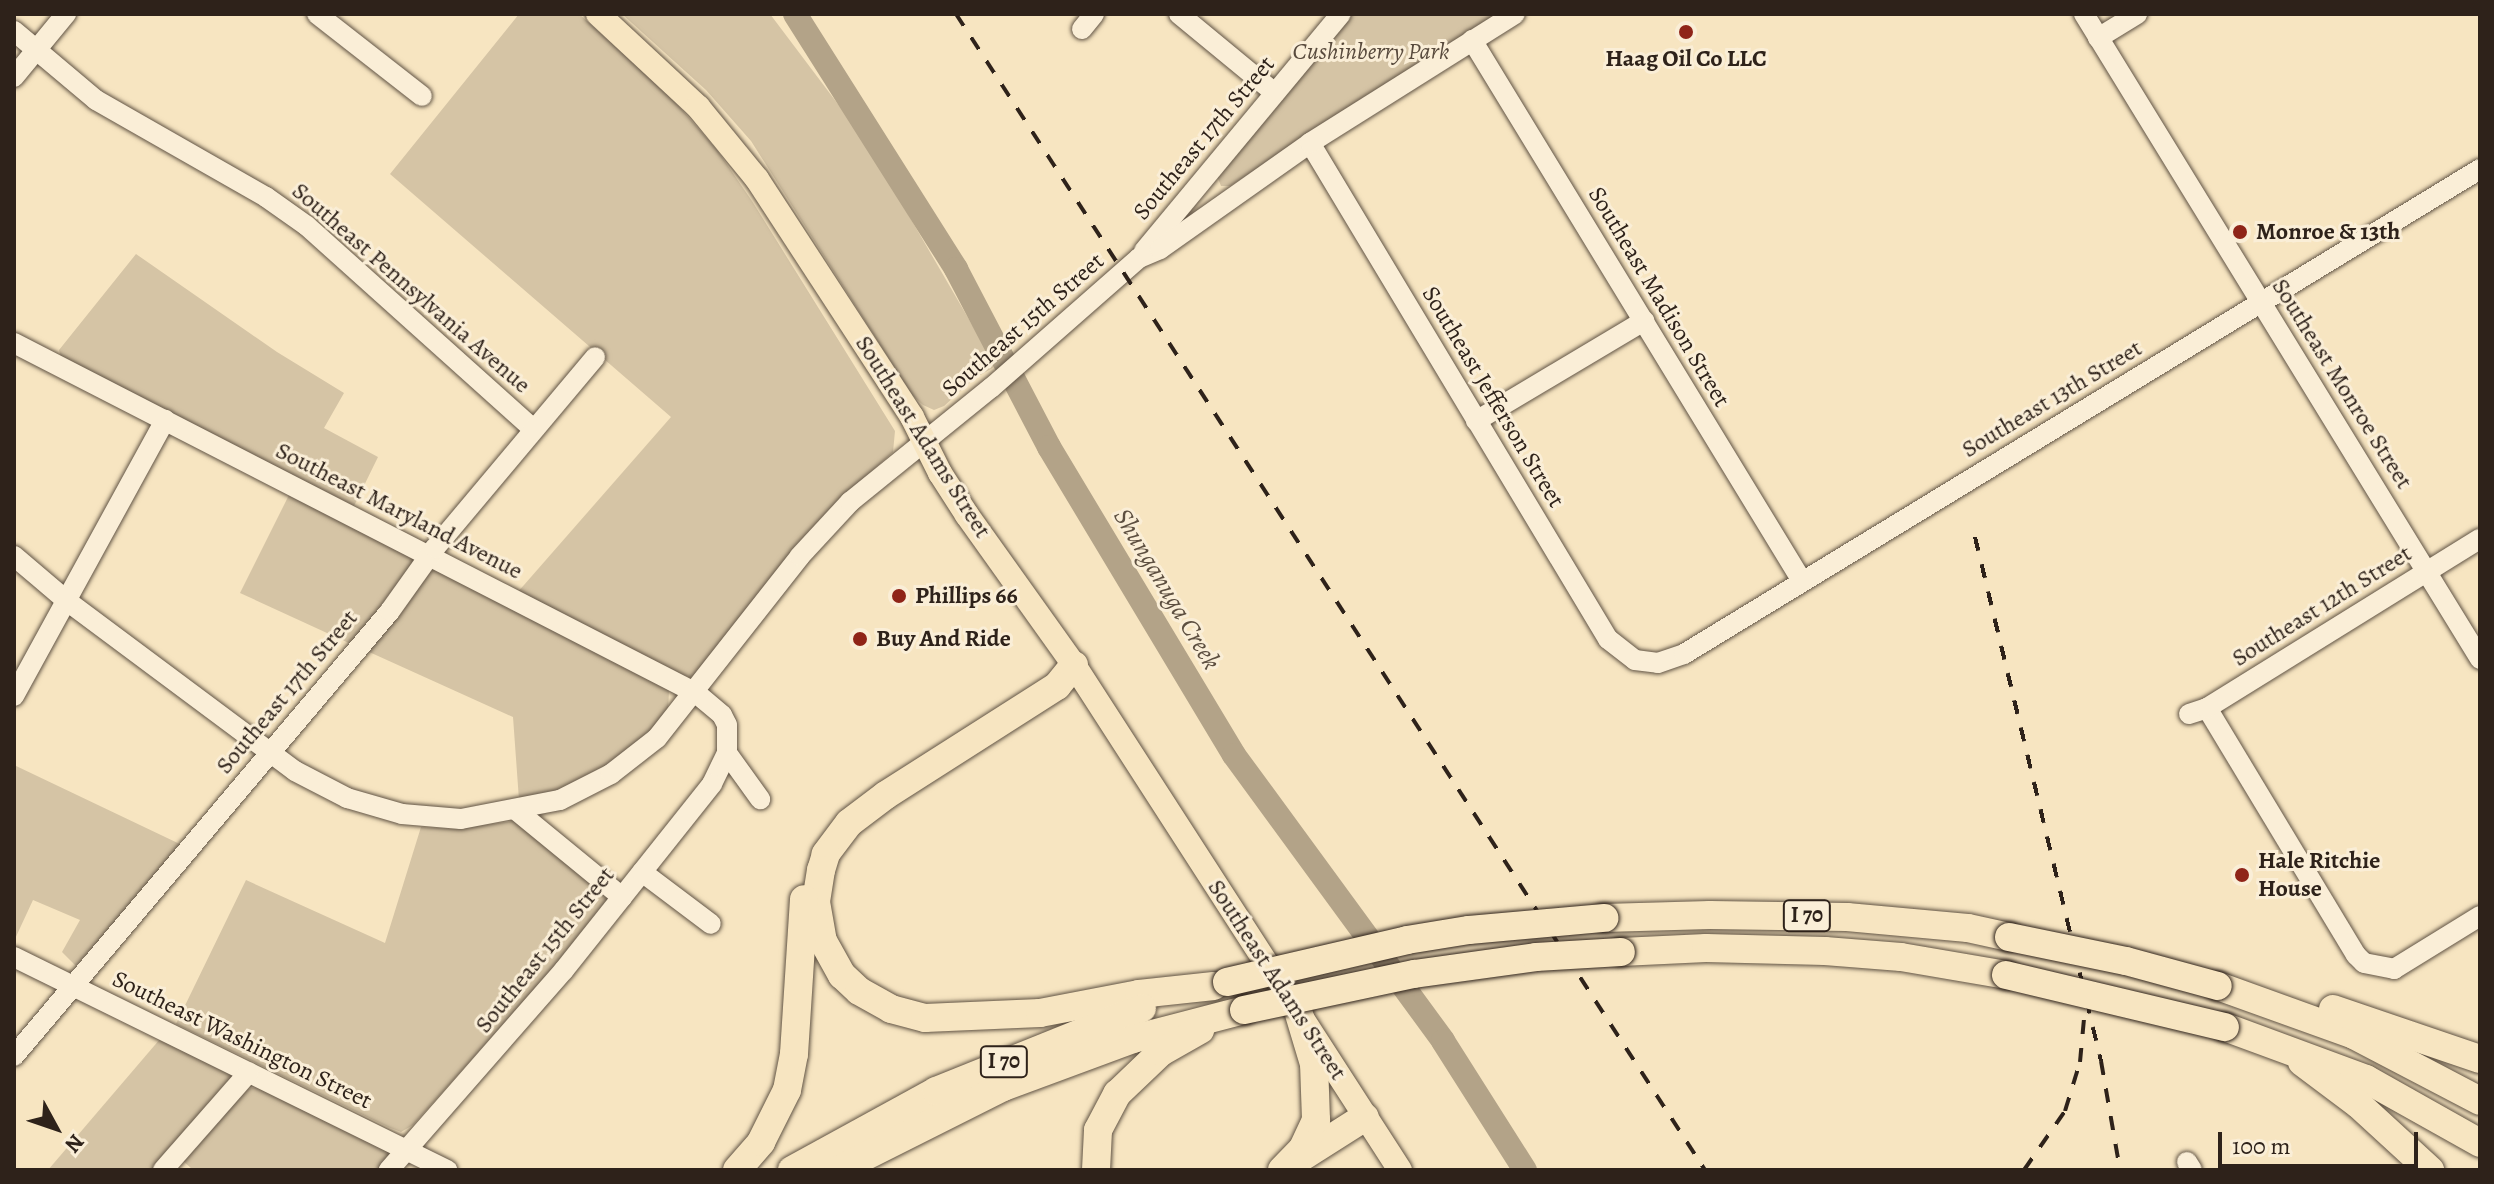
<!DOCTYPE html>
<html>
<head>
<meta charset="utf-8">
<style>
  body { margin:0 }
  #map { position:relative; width:2494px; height:1184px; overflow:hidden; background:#f7e5c1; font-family:Alegreya,serif }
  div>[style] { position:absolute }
  .green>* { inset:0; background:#d5c4a5 }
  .river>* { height:24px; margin:-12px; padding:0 12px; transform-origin:12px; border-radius:12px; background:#b3a388 }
  .roads { filter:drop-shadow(0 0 2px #605344) drop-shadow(0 0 2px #605344) }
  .minor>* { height:20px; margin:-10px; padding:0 10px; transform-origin:10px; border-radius:10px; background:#faeed7 }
  .major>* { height:24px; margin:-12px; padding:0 12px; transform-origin:12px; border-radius:12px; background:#f7e5c1 }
  .highway>* { height:28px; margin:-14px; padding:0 14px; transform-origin:14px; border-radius:14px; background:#f7e5c1 }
  .rail>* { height:4px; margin-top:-2px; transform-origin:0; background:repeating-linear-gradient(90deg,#2e221a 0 14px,transparent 0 28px) }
  .bridges { filter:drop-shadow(0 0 2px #2e221a) drop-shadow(0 0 2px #2e221a) }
  .highway-bridge>* { height:28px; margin:-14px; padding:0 14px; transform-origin:14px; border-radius:14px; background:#f7e5c1 }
  .dots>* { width:22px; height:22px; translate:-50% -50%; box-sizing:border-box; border:4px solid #faeed7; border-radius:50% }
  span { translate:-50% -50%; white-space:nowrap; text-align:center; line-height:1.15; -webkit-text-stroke:6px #faeed7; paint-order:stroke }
  .shield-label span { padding:2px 6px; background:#faeed7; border:2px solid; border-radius:6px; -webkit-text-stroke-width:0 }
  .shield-label { font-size:22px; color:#2e221a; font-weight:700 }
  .park-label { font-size:24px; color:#584a3d; font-style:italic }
  .poi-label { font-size:24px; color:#2e221a; font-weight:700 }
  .left { translate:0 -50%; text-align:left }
  .street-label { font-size:24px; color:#2e221a }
  .water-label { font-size:26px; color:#5d4f40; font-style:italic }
  .frame { position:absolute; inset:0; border:16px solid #2e221a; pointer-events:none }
  .north { position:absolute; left:16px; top:1088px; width:80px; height:80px; -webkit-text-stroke:6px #faeed7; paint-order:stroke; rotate:130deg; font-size:22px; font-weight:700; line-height:32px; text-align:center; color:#2e221a }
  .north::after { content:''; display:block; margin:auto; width:28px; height:36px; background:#2e221a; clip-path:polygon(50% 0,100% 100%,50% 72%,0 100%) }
  .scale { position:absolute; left:2218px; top:1132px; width:200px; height:36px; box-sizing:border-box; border:4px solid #2e221a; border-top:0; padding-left:10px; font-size:24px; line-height:28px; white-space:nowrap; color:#2e221a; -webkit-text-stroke:6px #faeed7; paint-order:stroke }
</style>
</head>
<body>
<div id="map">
  <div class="green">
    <i style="clip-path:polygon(519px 14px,579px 14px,670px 96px,717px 150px,752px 201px,895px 431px,893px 452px,835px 504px,701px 673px,690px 677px,677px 675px,517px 593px,671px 417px,390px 174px)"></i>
    <i style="clip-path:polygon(622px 14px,770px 14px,865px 140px,996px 366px,975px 378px,944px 406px,934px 410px,923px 405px,912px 395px,751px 141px,706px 90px)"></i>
    <i style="clip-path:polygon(1352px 14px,1500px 14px,1230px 186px,1221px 186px,1217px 176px)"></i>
    <i style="clip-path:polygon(136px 254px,277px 352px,344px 393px,324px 428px,378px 457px,354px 506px,61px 358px,59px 350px)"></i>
    <i style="clip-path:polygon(291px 491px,413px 555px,414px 562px,351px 644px,240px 593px)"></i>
    <i style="clip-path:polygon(437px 568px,669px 690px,668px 713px,621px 757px,554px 792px,519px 800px,513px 717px,367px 651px,404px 609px,427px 574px)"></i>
    <i style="clip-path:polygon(14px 765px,184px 846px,76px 966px,62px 952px,80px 920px,33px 900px,14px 941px)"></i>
    <i style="clip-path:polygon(520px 820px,608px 898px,607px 908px,413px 1125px,401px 1132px,388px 1127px,176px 1024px,246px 880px,385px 943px,421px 827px,455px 829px)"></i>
    <i style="clip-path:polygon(160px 1039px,230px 1072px,233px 1079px,155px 1170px,48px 1170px)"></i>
    <i style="clip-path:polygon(257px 1087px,387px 1148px,389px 1156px,379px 1170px,193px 1170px,182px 1160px,248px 1089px)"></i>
  </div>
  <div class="river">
    <i style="left:795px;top:14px;width:302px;rotate:57.7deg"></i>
    <i style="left:956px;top:269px;width:201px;rotate:62.4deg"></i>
    <i style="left:1049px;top:447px;width:359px;rotate:59deg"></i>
    <i style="left:1234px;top:755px;width:354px;rotate:53.8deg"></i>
    <i style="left:1443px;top:1041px;width:153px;rotate:57.6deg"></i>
  </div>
  <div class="roads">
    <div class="minor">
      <i style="left:317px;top:14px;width:133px;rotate:38deg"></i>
      <i style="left:1179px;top:14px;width:124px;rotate:39.5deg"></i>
      <i style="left:2084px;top:14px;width:757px;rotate:58.45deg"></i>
      <i style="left:1082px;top:29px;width:19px;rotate:-51deg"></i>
      <i style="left:14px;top:31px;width:107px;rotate:40.1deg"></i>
      <i style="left:96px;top:100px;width:196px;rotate:29.7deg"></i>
      <i style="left:266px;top:197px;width:50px;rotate:35.3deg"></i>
      <i style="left:307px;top:226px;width:304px;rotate:41.9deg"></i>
      <i style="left:2098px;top:38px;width:46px;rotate:-31.6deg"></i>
      <i style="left:1472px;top:40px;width:634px;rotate:58.62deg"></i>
      <i style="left:14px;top:77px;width:82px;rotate:-50.5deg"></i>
      <i style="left:1310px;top:143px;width:579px;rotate:59deg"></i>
      <i style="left:1608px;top:639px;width:34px;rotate:38deg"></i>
      <i style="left:1635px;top:660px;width:23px;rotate:7deg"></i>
      <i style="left:1658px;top:663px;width:28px;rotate:-19deg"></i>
      <i style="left:1684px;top:654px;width:932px;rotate:-31.35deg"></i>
      <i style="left:1144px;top:251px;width:308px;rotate:-50.3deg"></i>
      <i style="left:14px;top:343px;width:767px;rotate:27.17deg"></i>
      <i style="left:696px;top:693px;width:34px;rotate:40deg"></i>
      <i style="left:722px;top:715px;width:11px;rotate:63deg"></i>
      <i style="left:727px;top:725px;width:28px;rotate:90deg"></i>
      <i style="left:727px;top:753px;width:34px;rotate:116deg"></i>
      <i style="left:712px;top:784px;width:238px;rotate:128.5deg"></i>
      <i style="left:564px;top:970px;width:266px;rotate:131.2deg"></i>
      <i style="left:1476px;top:421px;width:196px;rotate:-30.8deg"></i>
      <i style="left:14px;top:556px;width:70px;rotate:40.3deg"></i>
      <i style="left:67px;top:601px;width:284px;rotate:36.7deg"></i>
      <i style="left:295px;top:771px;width:59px;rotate:27.4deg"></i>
      <i style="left:347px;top:798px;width:57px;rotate:16.2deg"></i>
      <i style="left:402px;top:814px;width:59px;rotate:4.8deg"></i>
      <i style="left:461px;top:819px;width:101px;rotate:-10.9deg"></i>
      <i style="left:560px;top:800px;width:57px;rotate:-27deg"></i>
      <i style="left:611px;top:774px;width:58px;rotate:-38deg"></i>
      <i style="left:657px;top:738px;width:231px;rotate:-51.8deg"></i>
      <i style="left:800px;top:556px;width:74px;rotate:-47.2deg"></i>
      <i style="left:850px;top:502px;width:181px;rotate:-39deg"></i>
      <i style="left:991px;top:388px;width:197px;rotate:-41.3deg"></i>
      <i style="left:1139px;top:258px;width:23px;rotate:-23deg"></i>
      <i style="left:1160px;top:249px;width:184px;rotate:-35.2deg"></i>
      <i style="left:1310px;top:143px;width:242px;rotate:-32.2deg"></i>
      <i style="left:14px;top:696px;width:315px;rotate:-61.3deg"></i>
      <i style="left:2207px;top:708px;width:288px;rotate:58.9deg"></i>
      <i style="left:2356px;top:955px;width:11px;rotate:45deg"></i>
      <i style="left:2364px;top:963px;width:31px;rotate:11deg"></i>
      <i style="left:2394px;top:969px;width:101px;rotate:-31.6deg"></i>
      <i style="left:2189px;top:714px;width:19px;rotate:-18deg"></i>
      <i style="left:2207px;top:708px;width:321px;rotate:-31.8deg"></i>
      <i style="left:727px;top:753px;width:57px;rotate:54.3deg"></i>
      <i style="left:517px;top:811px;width:136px;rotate:39.3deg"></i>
      <i style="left:642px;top:872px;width:86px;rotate:37deg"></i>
      <i style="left:14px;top:957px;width:483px;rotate:26.2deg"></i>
      <i style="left:14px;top:1056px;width:583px;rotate:-49.8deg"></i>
      <i style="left:390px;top:611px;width:77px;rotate:-54.5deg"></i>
      <i style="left:435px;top:548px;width:249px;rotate:-50deg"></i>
      <i style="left:2187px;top:1162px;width:9px;rotate:58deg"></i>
      <i style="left:163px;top:1170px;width:130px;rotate:-48.7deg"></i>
    </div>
    <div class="major">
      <i style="left:598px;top:14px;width:137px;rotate:42.9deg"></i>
      <i style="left:698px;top:107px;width:93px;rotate:50.7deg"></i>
      <i style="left:757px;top:179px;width:284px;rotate:56.9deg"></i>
      <i style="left:912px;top:417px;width:63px;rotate:63.4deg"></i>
      <i style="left:940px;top:473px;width:50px;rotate:57.3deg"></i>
      <i style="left:967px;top:515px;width:184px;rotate:54.5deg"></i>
      <i style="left:1074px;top:665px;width:601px;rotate:57.16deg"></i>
    </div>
    <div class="highway">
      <i style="left:1074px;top:665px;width:27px;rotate:129deg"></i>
      <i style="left:1057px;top:686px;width:203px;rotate:147.5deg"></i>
      <i style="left:886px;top:795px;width:46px;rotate:142.9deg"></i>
      <i style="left:849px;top:823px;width:39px;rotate:127deg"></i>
      <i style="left:826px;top:854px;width:17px;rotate:107deg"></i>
      <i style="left:821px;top:870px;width:32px;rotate:99deg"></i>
      <i style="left:816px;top:902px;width:40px;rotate:80deg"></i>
      <i style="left:823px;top:941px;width:39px;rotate:61deg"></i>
      <i style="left:842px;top:975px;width:23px;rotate:43deg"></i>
      <i style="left:859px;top:991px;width:37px;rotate:29deg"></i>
      <i style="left:891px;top:1009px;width:35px;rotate:15deg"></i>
      <i style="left:925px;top:1018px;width:115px;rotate:-2.5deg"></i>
      <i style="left:1040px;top:1013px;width:101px;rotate:-10.9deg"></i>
      <i style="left:1139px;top:994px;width:75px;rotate:-6.1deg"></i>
      <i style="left:1604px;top:918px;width:106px;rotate:-1.6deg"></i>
      <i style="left:1710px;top:915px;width:137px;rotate:0.8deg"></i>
      <i style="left:1847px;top:917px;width:121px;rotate:5.2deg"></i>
      <i style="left:1968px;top:928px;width:42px;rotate:12.4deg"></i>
      <i style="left:1621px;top:952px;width:85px;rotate:-2.7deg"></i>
      <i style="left:1706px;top:948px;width:119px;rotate:1.4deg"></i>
      <i style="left:1825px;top:951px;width:76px;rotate:4.5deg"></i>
      <i style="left:1901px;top:957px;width:107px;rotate:9.7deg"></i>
      <i style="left:2218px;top:986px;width:145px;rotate:19.8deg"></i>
      <i style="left:2354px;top:1035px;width:142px;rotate:27.6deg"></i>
      <i style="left:2333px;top:1009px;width:155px;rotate:18.8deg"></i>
      <i style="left:2225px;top:1027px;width:150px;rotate:20.2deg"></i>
      <i style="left:2366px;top:1079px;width:131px;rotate:29.3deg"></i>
      <i style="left:2302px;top:1062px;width:70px;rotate:36.9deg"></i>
      <i style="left:2358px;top:1104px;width:98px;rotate:42.5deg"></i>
      <i style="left:1299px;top:1159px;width:78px;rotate:-32.5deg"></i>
      <i style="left:737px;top:1170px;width:37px;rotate:-49deg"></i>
      <i style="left:761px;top:1142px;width:58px;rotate:-63.4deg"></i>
      <i style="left:787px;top:1090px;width:37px;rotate:-79deg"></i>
      <i style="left:794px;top:1054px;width:155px;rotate:-86.3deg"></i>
      <i style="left:792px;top:1170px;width:164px;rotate:-28.7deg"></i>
      <i style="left:936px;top:1091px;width:222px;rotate:-21.9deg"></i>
      <i style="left:838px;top:1170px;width:185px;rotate:-26.7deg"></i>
      <i style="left:1003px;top:1087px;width:139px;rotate:-20.3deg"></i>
      <i style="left:1133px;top:1039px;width:115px;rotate:-14.6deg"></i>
      <i style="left:1096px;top:1170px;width:40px;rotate:-87.1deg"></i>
      <i style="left:1098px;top:1130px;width:41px;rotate:-62.2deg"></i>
      <i style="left:1117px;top:1094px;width:61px;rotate:-43.7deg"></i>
      <i style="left:1161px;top:1052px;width:45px;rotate:-29.4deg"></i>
      <i style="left:1282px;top:1170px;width:30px;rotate:-46deg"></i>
      <i style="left:1303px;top:1148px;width:31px;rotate:-65deg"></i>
      <i style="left:1316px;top:1120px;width:56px;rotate:-92deg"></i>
      <i style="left:1314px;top:1064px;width:52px;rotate:-106.7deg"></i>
    </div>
  </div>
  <div class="rail">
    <i style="left:956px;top:14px;width:1377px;rotate:57.06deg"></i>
    <i style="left:1975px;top:537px;width:539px;rotate:76.48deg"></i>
    <i style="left:2101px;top:1061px;width:111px;rotate:80.1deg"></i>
    <i style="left:2024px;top:1170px;width:72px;rotate:-55.2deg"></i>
    <i style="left:2065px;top:1111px;width:51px;rotate:-73deg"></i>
    <i style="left:2080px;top:1062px;width:43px;rotate:-84.7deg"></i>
  </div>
  <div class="bridges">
    <div class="highway-bridge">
      <i style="left:2009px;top:937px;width:119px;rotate:11.6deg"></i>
      <i style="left:2126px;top:961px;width:95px;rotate:15.2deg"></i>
      <i style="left:2006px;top:975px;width:225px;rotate:13.4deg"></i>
      <i style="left:1227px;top:982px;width:185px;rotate:-13.1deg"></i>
      <i style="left:1407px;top:940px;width:63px;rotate:-9.2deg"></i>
      <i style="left:1469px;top:930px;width:136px;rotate:-5.1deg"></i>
      <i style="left:1244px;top:1010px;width:174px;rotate:-12deg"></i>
      <i style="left:1414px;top:974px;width:123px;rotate:-7.9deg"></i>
      <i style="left:1536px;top:957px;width:85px;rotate:-3.4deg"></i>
    </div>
  </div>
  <div class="dots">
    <i style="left:1686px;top:32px;background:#8f2418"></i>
    <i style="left:2240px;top:232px;background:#8f2418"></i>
    <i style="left:899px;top:596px;background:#8f2418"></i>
    <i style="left:860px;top:639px;background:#8f2418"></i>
    <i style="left:2242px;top:875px;background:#8f2418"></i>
  </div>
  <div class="shield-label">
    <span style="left:1807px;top:916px">I 70</span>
    <span style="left:1004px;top:1062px">I 70</span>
  </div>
  <div class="park-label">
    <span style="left:1371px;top:52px">Cushinberry Park</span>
  </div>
  <div class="poi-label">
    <span style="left:1686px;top:59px">Haag Oil Co LLC</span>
    <span class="left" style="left:2256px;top:232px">Monroe &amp; 13th</span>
    <span class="left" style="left:915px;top:596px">Phillips 66</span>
    <span class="left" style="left:876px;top:639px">Buy And Ride</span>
    <span class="left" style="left:2258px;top:875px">Hale Ritchie<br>House</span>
  </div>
  <div class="street-label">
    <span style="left:1204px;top:138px;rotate:-50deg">Southeast 17th Street</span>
    <span style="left:411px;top:288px;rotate:41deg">Southeast Pennsylvania Avenue</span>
    <span style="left:1659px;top:297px;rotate:59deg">Southeast Madison Street</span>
    <span style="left:1023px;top:325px;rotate:-41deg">Southeast 15th Street</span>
    <span style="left:2342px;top:384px;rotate:58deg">Southeast Monroe Street</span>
    <span style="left:1493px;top:397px;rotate:59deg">Southeast Jefferson Street</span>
    <span style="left:2052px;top:399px;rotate:-31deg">Southeast 13th Street</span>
    <span style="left:923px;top:437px;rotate:58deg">Southeast Adams Street</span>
    <span style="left:399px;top:511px;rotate:27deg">Southeast Maryland Avenue</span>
    <span style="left:2322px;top:606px;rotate:-32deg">Southeast 12th Street</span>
    <span style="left:287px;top:692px;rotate:-50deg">Southeast 17th Street</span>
    <span style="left:545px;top:950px;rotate:-51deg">Southeast 15th Street</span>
    <span style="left:1277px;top:980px;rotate:57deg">Southeast Adams Street</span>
    <span style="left:242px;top:1040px;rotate:26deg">Southeast Washington Street</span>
  </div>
  <div class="water-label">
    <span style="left:1167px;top:589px;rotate:59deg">Shunganuga Creek</span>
  </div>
  <div class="frame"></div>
  <div class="north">N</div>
  <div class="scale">100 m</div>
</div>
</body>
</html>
